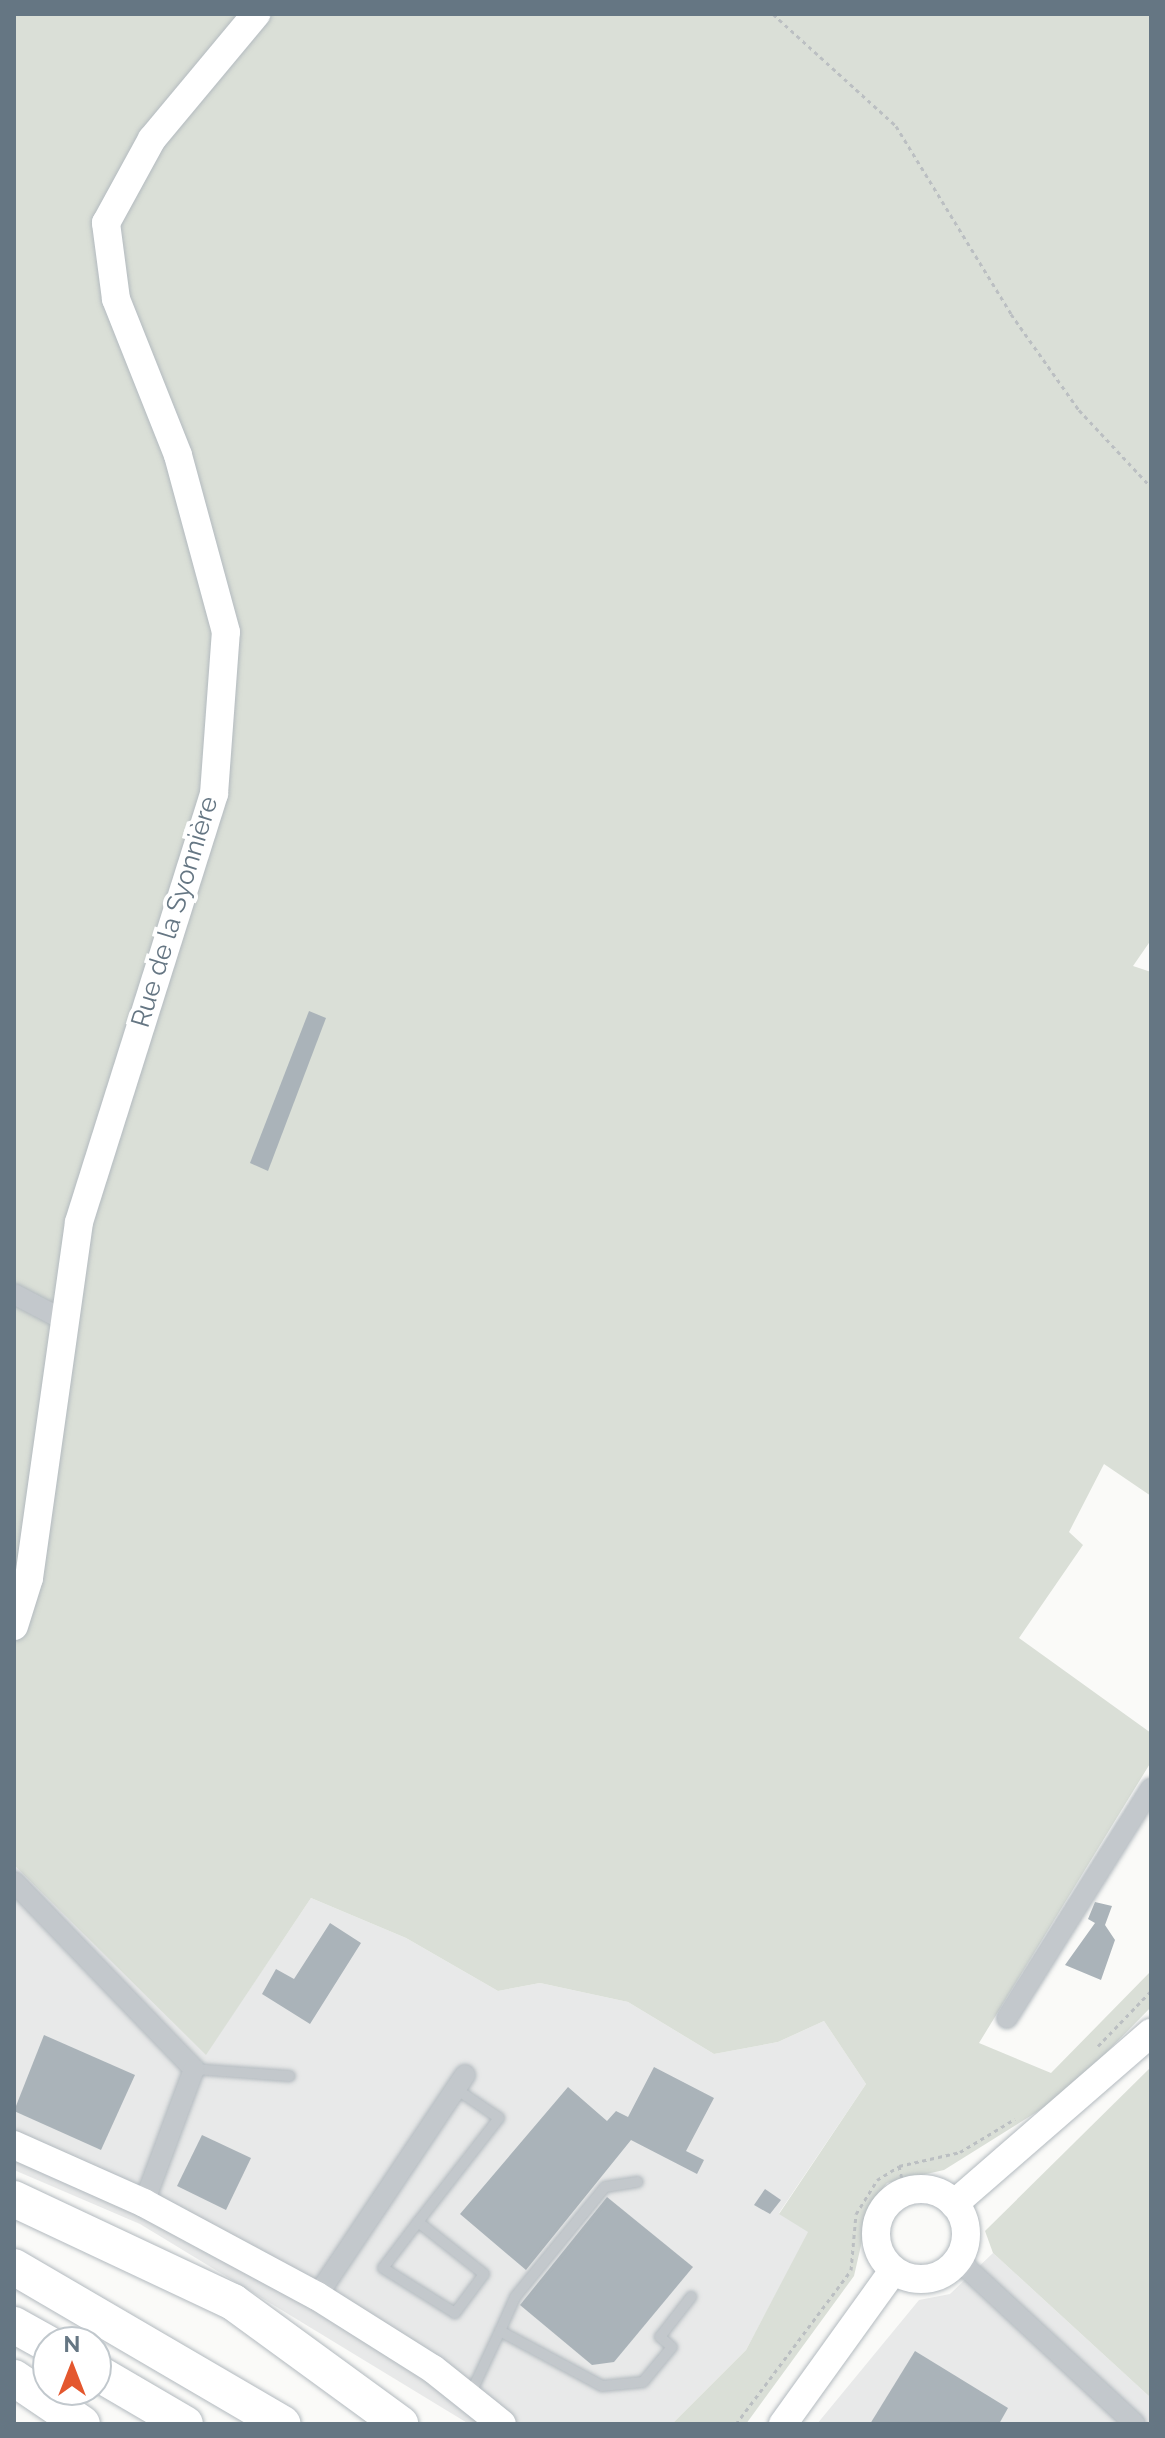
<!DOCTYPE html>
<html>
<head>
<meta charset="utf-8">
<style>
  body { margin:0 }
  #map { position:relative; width:1165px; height:2438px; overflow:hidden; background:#fafaf8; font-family:Raleway,sans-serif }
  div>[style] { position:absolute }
  .built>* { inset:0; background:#e8e9e9 }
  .green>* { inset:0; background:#dadfd7 }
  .building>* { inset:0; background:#aab3b9 }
  .path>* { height:3px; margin-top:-1.5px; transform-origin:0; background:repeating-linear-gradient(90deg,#bbbfc2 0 4px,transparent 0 8px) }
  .roads { filter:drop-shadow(0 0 2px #b3babf) drop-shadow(0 0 2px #b3babf) }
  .lane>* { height:10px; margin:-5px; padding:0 5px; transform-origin:5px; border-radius:5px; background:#c3c8cc }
  .street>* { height:20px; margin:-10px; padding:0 10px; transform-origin:10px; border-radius:10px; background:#c3c8cc }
  .secondary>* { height:28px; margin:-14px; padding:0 14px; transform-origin:14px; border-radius:14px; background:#fff }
  .secondary>.ring { margin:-14px; padding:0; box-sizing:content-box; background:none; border:28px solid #fff; border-radius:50% }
  .highway>* { height:36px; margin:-18px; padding:0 18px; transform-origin:18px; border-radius:18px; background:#fff }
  span { translate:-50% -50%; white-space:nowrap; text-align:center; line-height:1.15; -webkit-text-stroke:8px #fff; paint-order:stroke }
  .street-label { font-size:26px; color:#657683 }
  .frame { position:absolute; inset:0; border:16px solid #657683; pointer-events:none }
  .north { position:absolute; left:32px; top:2326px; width:80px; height:80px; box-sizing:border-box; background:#fff; border:2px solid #c1c8cd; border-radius:50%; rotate:0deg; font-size:22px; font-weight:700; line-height:32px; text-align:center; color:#657683 }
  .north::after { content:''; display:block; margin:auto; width:28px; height:36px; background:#e4572e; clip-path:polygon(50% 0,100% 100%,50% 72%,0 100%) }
</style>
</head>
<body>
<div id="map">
  <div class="built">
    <i style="clip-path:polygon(14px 1865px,206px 2054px,311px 1898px,406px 1938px,498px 1991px,540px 1983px,628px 2002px,714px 2054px,778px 2042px,824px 2021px,866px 2084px,779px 2213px,809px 2232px,746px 2350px,672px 2424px,469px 2424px,140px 2224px,14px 2170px)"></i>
    <i style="clip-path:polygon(993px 2253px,1151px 2398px,1151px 2424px,817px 2424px,919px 2300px,950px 2294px)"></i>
  </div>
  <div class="green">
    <i style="clip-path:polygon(14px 14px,1151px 14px,1151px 940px,1133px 966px,1151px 972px,1151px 1496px,1104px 1464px,1069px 1532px,1083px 1545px,1019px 1638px,1151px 1733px,1151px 1762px,979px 2043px,1051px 2073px,1151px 1971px,1151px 2007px,1067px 2093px,944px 2170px,887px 2183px,870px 2206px,854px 2276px,746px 2424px,672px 2424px,746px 2350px,808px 2232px,779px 2214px,866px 2084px,824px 2021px,778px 2042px,714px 2054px,628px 2002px,540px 1983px,498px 1991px,406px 1938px,311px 1898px,206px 2055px,14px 1865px)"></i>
    <i style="clip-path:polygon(1151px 2067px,1151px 2398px,993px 2253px,985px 2231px)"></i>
  </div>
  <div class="building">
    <i style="clip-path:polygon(309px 1011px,326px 1018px,268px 1171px,250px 1163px)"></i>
    <i style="clip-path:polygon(1095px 1902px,1112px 1906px,1105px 1925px,1115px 1940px,1101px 1980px,1065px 1965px,1095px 1923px,1088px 1919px)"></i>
    <i style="clip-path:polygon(330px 1923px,361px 1943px,310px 2024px,262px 1994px,276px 1969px,294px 1979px)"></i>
    <i style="clip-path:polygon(44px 2035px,135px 2075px,101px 2150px,14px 2111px)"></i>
    <i style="clip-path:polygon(654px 2067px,714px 2098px,686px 2151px,704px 2160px,697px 2174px,631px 2140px,526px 2270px,460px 2214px,568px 2087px,607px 2121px,616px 2111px,628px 2117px)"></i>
    <i style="clip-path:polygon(202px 2135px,251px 2158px,226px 2210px,177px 2186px)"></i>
    <i style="clip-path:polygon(765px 2189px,781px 2200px,770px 2214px,754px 2205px)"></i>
    <i style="clip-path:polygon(607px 2197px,693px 2267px,614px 2362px,592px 2365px,520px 2305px)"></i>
    <i style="clip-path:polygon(915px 2351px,1008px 2408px,999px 2424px,870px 2424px)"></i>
  </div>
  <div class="path">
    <i style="left:773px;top:14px;width:166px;rotate:42.3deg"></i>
    <i style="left:896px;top:126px;width:220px;rotate:58.5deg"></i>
    <i style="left:1011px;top:314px;width:118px;rotate:54.7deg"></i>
    <i style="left:1079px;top:410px;width:105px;rotate:46.9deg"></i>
    <i style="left:1098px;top:2046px;width:76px;rotate:-46.1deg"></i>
    <i style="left:899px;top:2166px;width:27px;rotate:77deg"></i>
    <i style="left:736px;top:2424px;width:192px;rotate:-53.2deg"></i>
    <i style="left:851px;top:2270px;width:56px;rotate:-84.9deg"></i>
    <i style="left:856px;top:2214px;width:40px;rotate:-58deg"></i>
    <i style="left:877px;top:2180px;width:26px;rotate:-32deg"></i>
    <i style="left:899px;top:2166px;width:63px;rotate:-12.9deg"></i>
    <i style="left:960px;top:2152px;width:64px;rotate:-31deg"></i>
  </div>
  <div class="roads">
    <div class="lane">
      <i style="left:194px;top:2069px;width:96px;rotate:4.2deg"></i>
      <i style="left:418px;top:2222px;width:84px;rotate:38.2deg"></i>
      <i style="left:484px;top:2274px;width:49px;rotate:126.6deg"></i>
      <i style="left:455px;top:2313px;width:85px;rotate:-148deg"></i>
      <i style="left:383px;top:2268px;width:58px;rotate:-52.7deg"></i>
      <i style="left:418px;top:2222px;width:132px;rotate:-52.1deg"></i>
      <i style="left:499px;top:2118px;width:52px;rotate:-146deg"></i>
      <i style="left:500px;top:2331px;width:37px;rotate:-66deg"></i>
      <i style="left:515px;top:2297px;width:142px;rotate:-50.7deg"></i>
      <i style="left:605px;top:2187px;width:33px;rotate:-9deg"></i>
      <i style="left:470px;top:2395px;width:71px;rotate:-64.9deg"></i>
      <i style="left:500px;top:2331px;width:116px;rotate:28.3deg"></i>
      <i style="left:602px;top:2386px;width:41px;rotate:-5.6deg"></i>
      <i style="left:643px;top:2382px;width:45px;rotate:-50.4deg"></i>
      <i style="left:672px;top:2347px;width:16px;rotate:-140deg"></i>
      <i style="left:660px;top:2337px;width:51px;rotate:-52.2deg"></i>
    </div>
    <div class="street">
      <i style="left:14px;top:1294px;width:54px;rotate:27.5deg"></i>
      <i style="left:14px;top:1882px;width:260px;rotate:46.1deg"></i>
      <i style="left:194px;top:2069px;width:143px;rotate:110.5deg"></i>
      <i style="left:1007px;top:2018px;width:271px;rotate:-57.9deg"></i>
      <i style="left:958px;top:2260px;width:241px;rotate:42.8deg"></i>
      <i style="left:317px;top:2296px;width:266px;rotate:-56.2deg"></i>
    </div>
    <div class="secondary">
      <i style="left:14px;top:1626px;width:50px;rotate:-72.6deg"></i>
      <i style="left:29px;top:1578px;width:359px;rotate:-82deg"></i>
      <i style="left:79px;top:1222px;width:449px;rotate:-72.5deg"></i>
      <i style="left:214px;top:794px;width:162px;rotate:-85.8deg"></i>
      <i style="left:226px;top:632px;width:183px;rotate:-105.2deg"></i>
      <i style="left:178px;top:455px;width:168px;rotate:-111.7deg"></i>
      <i style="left:116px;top:299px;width:77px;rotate:-97.5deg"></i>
      <i style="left:106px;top:223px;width:96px;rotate:-61.3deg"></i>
      <i style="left:152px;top:139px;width:163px;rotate:-50.2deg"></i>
      <i style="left:14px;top:2145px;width:142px;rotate:24deg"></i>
      <i style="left:144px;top:2203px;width:196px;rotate:28.3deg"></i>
      <i style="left:317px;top:2296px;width:137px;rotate:32.2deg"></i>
      <i style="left:433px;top:2369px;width:88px;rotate:38.6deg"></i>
      <i class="ring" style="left:876px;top:2189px;width:62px;height:62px"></i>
      <i style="left:954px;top:2204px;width:261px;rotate:-41deg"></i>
      <i style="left:783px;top:2424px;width:188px;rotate:-54.3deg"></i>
    </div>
    <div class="highway">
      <i style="left:14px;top:2199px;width:242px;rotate:25.2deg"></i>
      <i style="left:233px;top:2302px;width:207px;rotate:36.1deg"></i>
      <i style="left:14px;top:2267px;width:311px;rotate:30.3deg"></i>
      <i style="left:14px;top:2325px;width:39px;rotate:29deg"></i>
      <i style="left:96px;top:2372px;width:103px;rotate:30.3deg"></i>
      <i style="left:14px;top:2378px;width:82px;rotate:34.1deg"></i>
    </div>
  </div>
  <div class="street-label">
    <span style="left:175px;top:912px;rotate:-73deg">Rue de la Syonnière</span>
  </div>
  <div class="frame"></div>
  <div class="north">N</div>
</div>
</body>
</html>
